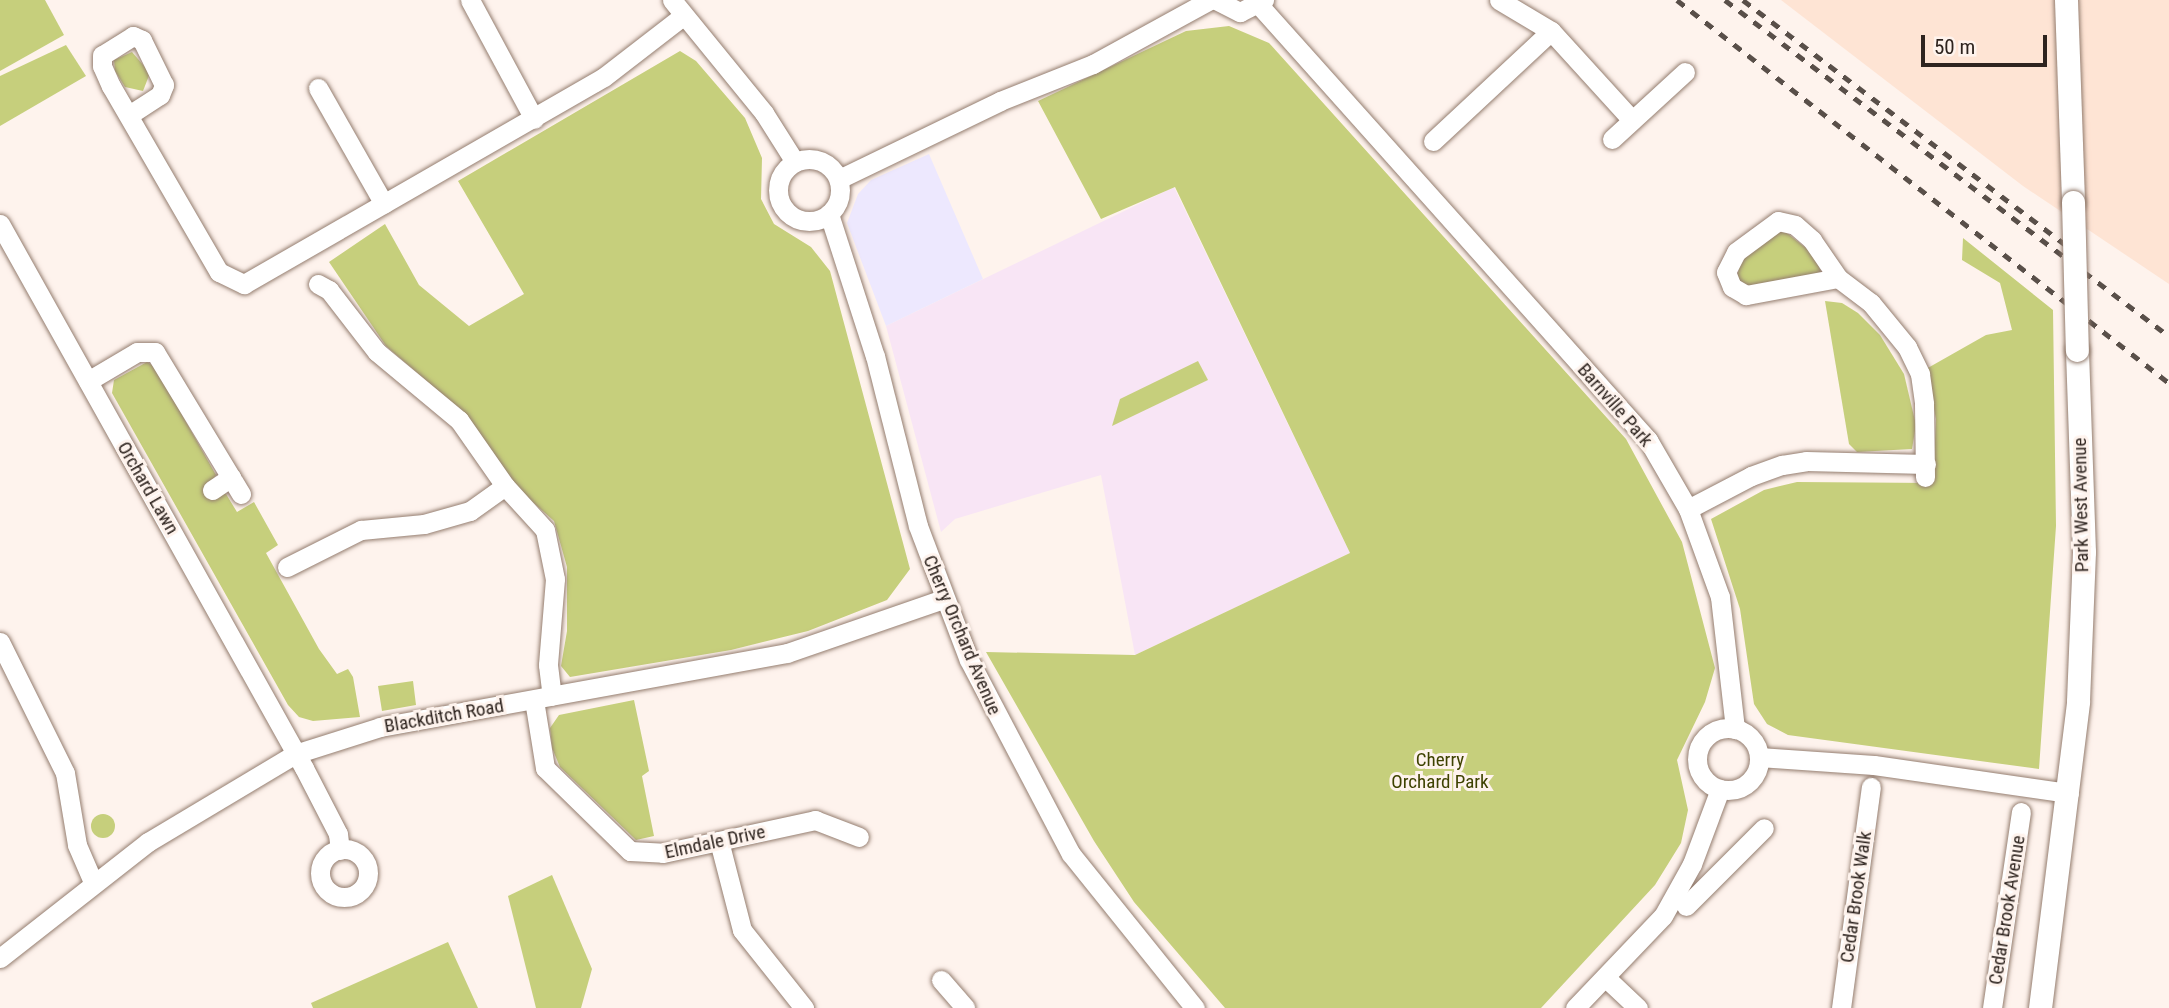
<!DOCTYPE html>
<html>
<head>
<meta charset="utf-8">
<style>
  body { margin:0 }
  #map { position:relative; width:2169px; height:1008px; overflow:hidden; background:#fef3ed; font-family:"Roboto Condensed",sans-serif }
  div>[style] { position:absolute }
  .built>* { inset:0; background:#fee4d4 }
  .education>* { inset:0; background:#f8e5f5 }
  .medical>* { inset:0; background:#ede8fe }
  .green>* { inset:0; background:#c6cf7c }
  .round { border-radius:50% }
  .roads { filter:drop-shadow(0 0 2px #947d6f) drop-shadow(0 0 2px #947d6f) }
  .minor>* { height:19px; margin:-9.5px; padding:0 9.5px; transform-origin:9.5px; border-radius:9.5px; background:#fff }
  .minor>.ring { margin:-9.5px; padding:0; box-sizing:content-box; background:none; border:19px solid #fff; border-radius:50% }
  .tertiary>* { height:23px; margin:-11.5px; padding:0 11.5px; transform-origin:11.5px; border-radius:11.5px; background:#fff }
  .rail>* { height:5px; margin-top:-2.5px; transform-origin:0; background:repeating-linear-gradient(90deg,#594f49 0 9px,transparent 0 18px) }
  .bridges { filter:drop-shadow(0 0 2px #947d6f) drop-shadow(0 0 2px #947d6f) }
  .tertiary-bridge>* { height:23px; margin:-11.5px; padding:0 11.5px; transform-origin:11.5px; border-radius:11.5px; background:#fff }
  span { translate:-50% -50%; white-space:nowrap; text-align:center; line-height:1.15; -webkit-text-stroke:6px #fef3ed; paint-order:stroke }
  .street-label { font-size:19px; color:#2e241f }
  .park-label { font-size:19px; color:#3e4200 }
  .scale { position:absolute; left:1921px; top:35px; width:126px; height:32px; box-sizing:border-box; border:4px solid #2e241f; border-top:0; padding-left:9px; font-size:21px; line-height:24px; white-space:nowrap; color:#2e241f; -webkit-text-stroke:5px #fef3ed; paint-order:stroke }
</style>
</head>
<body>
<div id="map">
  <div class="built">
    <i style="clip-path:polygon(1781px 0,2169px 0,2169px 284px,2023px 186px)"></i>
  </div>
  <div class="education">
    <i style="clip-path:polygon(1174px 187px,1350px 553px,1135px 655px,1101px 475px,955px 519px,941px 532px,886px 326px)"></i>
  </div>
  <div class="medical">
    <i style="clip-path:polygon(929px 154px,983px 279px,886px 326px,847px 223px,858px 194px,871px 180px)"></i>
  </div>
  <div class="green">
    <i style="clip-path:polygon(0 0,45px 0,64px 35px,0 71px)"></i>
    <i style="clip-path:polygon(1229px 26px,1269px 43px,1626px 439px,1682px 542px,1715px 668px,1705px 702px,1677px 760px,1688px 810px,1681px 843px,1655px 885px,1541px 1008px,1225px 1008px,1134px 902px,1094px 841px,986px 652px,1135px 655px,1350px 553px,1175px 187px,1101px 219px,1038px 101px,1186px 31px)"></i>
    <i style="clip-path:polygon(66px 45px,86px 76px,0 126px,0 76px)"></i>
    <i style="clip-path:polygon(680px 51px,696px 61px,745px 118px,762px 158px,761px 199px,774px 224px,811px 247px,830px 271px,910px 569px,887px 600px,808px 631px,731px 650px,570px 677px,561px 666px,567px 631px,567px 567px,554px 521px,518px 489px,466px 415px,386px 346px,329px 262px,385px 224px,419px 285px,469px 326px,524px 294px,458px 181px)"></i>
    <i style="clip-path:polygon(132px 52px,150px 73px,143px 91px,125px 87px,115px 71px,114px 60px)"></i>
    <i style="clip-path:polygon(1782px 229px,1817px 257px,1821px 274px,1750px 288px,1737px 279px,1740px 263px,1760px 242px)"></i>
    <i style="clip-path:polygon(1963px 238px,2053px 310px,2056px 526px,2039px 769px,1788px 735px,1767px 724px,1754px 704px,1740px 609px,1711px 519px,1764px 490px,1797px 482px,1933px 483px,1936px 419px,1926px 369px,1986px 335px,2012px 330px,2000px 283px,1962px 260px)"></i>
    <i style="clip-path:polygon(1825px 301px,1842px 303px,1858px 313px,1880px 335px,1904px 374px,1916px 425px,1912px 449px,1857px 452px,1849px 444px)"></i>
    <i style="clip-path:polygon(1198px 361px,1208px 380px,1112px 426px,1120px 399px)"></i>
    <i style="clip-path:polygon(147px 362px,155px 367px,216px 475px,212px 481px,220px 494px,226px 494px,237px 512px,254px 502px,278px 545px,266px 553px,319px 649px,337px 674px,348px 669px,353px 677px,360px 717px,313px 721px,299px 717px,288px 705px,112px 393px,114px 380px)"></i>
    <i style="clip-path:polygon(413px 681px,416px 705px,382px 711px,378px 686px)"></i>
    <i style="clip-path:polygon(634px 700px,649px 771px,642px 776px,654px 836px,636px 840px,560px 767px,552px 748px,550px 728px,559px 715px)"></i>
    <i class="round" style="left:91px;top:814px;width:24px;height:24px"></i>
    <i style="clip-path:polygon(552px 875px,592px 969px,581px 1008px,536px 1008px,508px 896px)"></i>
    <i style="clip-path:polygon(448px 942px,478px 1008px,313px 1008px,311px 1003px)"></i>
  </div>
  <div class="roads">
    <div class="minor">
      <i style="left:470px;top:0;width:135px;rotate:61.7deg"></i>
      <i style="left:672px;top:0;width:146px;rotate:50.8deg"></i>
      <i style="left:764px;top:113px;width:58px;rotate:57.7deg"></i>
      <i style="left:1216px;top:0;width:27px;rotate:27deg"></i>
      <i style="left:1240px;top:12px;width:27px;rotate:-27deg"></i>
      <i style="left:1499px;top:0;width:61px;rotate:30.8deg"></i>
      <i style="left:1551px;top:31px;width:120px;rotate:47.7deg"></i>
      <i style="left:1259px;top:5px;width:584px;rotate:48.2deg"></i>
      <i style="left:1648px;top:440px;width:80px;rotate:59.9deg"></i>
      <i style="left:1688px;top:509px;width:94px;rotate:70deg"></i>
      <i style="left:1720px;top:597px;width:133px;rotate:83.5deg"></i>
      <i style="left:318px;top:88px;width:133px;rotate:60.4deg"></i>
      <i style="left:129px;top:115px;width:37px;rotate:-33deg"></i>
      <i style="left:160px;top:95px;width:11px;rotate:-68deg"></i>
      <i style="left:164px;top:85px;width:50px;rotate:-116.1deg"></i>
      <i style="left:142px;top:40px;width:10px;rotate:-156deg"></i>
      <i style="left:133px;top:36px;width:36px;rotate:148deg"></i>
      <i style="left:102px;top:55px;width:11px;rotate:90deg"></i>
      <i style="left:102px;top:66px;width:22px;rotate:66deg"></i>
      <i style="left:111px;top:86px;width:215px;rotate:59.9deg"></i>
      <i style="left:219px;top:272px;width:28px;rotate:26deg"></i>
      <i style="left:244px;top:284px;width:415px;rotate:-29.9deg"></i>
      <i style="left:604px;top:77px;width:100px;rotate:-37.7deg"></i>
      <i style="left:1612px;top:139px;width:99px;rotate:-42.5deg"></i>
      <i style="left:1433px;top:141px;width:161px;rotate:-43deg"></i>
      <i class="ring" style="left:778px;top:159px;width:43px;height:43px"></i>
      <i style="left:839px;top:179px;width:179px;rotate:-25.8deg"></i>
      <i style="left:1000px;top:101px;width:100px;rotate:-21.7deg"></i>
      <i style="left:1093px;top:64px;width:133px;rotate:-28.7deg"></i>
      <i style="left:829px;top:214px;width:149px;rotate:72.1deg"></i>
      <i style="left:875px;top:356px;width:175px;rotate:75.8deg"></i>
      <i style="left:918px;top:526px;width:143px;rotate:69.2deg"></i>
      <i style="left:969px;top:660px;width:219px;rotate:62.3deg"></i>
      <i style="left:1071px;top:854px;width:198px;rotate:51.2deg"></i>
      <i style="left:0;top:224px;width:623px;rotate:60.8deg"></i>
      <i style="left:304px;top:768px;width:74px;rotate:62.7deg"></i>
      <i style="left:338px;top:834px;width:16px;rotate:83deg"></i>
      <i style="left:1838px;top:278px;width:94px;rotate:169.5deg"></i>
      <i style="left:1746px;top:295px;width:16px;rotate:-150deg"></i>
      <i style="left:1732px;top:287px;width:16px;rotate:-112deg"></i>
      <i style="left:1726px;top:272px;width:22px;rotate:-63deg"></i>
      <i style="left:1736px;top:252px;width:52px;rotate:-36.4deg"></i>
      <i style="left:1778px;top:221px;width:17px;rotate:13deg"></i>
      <i style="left:1795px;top:225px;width:23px;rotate:41deg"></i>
      <i style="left:1812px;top:240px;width:46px;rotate:55.6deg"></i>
      <i style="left:1838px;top:278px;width:41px;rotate:37.1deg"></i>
      <i style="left:1871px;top:303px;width:57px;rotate:50.7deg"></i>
      <i style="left:1907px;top:347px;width:30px;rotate:64deg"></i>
      <i style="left:1920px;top:374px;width:30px;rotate:82deg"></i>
      <i style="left:1924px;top:404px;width:73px;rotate:89.2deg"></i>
      <i style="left:318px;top:284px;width:13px;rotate:29deg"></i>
      <i style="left:329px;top:290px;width:78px;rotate:52.3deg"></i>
      <i style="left:377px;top:352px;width:107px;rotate:39.7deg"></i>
      <i style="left:459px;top:420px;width:80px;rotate:55.1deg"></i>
      <i style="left:505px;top:486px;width:59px;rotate:47.7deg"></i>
      <i style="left:545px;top:530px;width:50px;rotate:78.5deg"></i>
      <i style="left:555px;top:579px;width:86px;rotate:94.7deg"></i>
      <i style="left:548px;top:665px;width:31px;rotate:83deg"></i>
      <i style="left:88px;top:381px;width:57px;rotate:-30.6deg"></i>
      <i style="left:137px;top:352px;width:18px"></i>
      <i style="left:155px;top:352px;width:166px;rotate:58.8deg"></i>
      <i style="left:212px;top:490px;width:23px;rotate:-34deg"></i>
      <i style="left:1688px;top:509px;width:71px;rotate:-27.6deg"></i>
      <i style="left:1751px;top:476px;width:33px;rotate:-20deg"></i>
      <i style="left:1782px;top:465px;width:24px;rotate:-9deg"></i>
      <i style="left:1806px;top:461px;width:120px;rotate:1.4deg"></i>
      <i style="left:287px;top:567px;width:83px;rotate:-26.6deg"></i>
      <i style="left:361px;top:530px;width:63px;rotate:-5.4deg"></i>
      <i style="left:424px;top:524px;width:48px;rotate:-15.8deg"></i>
      <i style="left:470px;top:511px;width:43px;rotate:-35.5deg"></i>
      <i style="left:0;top:642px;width:146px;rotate:63.6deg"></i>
      <i style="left:65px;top:773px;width:73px;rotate:80.5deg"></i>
      <i style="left:77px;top:845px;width:40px;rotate:66.6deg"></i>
      <i style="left:534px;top:700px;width:69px;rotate:80.8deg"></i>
      <i style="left:545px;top:768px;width:119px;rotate:44.3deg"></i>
      <i style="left:630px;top:851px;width:33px;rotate:3deg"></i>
      <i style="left:663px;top:853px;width:156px;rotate:-12.2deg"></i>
      <i style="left:815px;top:820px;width:47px;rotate:21.1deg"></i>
      <i class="ring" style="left:1697px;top:728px;width:43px;height:43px"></i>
      <i style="left:1759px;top:757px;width:115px;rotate:4deg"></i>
      <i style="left:1874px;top:765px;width:197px;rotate:8.2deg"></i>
      <i style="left:719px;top:841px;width:92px;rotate:75.5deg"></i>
      <i style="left:742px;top:930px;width:100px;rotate:51.5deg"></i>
      <i class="ring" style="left:320px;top:849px;width:29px;height:29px"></i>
      <i style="left:1686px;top:906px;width:110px;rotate:-45deg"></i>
      <i style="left:0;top:958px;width:188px;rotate:-38.1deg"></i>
      <i style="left:148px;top:842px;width:171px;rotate:-30.9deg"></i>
      <i style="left:295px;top:754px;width:89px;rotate:-17.6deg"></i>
      <i style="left:380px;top:727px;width:414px;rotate:-10.3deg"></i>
      <i style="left:787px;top:653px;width:165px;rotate:-19.1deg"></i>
      <i style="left:1605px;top:977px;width:45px;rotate:43.2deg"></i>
      <i style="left:941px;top:980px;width:37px;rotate:49deg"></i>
      <i style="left:1575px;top:1008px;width:127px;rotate:-46.3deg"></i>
      <i style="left:1663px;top:916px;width:60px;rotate:-60.9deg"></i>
      <i style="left:1692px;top:864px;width:80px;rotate:-69.5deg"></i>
      <i style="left:1841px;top:1008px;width:223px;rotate:-82.3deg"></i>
      <i style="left:1992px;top:1008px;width:198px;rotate:-81.6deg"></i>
    </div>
    <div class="tertiary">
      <i style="left:2066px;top:0;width:202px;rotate:88deg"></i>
      <i style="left:2040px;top:1008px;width:309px;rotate:-82.9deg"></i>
      <i style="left:2078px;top:701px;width:149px;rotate:-87.7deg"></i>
      <i style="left:2084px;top:552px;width:202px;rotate:-92deg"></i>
    </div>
  </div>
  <div class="rail">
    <i style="left:1677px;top:0;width:624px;rotate:37.9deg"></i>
    <i style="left:1725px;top:0;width:557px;rotate:37.12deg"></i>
    <i style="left:1743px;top:0;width:409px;rotate:37.2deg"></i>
  </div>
  <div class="bridges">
    <div class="tertiary-bridge">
      <i style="left:2073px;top:202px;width:148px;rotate:88.5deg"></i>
    </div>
  </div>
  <div class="street-label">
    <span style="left:1615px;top:405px;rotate:49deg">Barnville Park</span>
    <span style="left:148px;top:488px;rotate:60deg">Orchard Lawn</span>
    <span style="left:2081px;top:505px;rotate:-91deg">Park West Avenue</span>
    <span style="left:962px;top:635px;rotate:67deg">Cherry Orchard Avenue</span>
    <span style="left:444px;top:716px;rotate:-10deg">Blackditch Road</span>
    <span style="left:715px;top:842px;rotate:-12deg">Elmdale Drive</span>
    <span style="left:1856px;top:897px;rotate:-82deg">Cedar Brook Walk</span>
    <span style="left:2007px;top:910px;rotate:-81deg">Cedar Brook Avenue</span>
  </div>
  <div class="park-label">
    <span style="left:1440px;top:771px">Cherry<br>Orchard Park</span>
  </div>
  <div class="scale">50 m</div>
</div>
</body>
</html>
